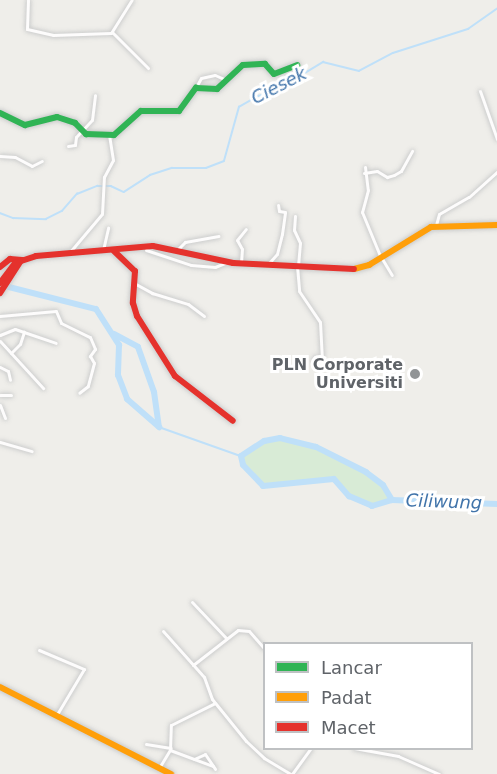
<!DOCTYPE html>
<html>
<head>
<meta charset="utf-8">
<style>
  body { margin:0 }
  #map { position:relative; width:497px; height:774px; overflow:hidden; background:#efeeea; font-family:"DejaVu Sans",sans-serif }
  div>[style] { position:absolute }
  .green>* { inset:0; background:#d8ebd6 }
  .stream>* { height:1.5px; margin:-0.75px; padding:0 0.75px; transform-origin:0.75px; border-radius:0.75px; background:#bfe0f9 }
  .river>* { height:6px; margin:-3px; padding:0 3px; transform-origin:3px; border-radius:3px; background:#bfe0f9 }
  .roads { filter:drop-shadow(0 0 2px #cbcccc) drop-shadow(0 0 2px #cbcccc) }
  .street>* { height:3px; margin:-1.5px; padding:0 1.5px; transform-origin:1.5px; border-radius:1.5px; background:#fdfcfc }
  .fast>* { height:6px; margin:-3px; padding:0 3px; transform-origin:3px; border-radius:3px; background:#30b455 }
  .slow>* { height:6px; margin:-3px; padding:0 3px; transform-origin:3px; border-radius:3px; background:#ff9f0a }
  .jam>* { height:6px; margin:-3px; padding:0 3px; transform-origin:3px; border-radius:3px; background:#e5322d }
  .dots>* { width:16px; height:16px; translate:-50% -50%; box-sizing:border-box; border:3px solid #fff; border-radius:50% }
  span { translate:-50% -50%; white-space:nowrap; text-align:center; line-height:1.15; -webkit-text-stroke:6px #fff; paint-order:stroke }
  .poi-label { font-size:16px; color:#5f6368; font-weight:700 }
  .right { translate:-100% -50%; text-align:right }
  .water-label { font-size:18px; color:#4174aa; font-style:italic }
  .legend { position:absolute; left:263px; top:642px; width:210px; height:108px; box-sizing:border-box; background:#fff; border:2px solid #bfc1c3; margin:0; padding:8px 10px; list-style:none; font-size:18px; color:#5f6368 }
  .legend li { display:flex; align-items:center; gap:12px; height:30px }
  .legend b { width:30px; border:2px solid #bfc1c3 }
</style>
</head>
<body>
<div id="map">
  <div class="green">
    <i style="clip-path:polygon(280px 438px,316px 447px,366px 472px,383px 485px,392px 500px,372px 506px,360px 503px,334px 479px,263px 486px,243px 465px,241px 456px,264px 441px)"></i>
  </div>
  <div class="stream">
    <i style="left:0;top:213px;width:14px;rotate:21deg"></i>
    <i style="left:13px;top:218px;width:33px;rotate:2deg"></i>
    <i style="left:46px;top:219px;width:18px;rotate:-27deg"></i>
    <i style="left:62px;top:211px;width:23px;rotate:-49deg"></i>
    <i style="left:77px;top:194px;width:22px;rotate:-22deg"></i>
    <i style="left:97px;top:186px;width:14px"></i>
    <i style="left:111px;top:186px;width:14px;rotate:25deg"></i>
    <i style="left:124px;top:192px;width:31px;rotate:-33deg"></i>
    <i style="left:150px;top:175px;width:23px;rotate:-18deg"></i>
    <i style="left:172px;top:168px;width:34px"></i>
    <i style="left:206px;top:168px;width:19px;rotate:-21deg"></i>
    <i style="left:224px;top:161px;width:56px;rotate:-74.5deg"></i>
    <i style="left:239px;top:107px;width:22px;rotate:-30deg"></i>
    <i style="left:258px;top:96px;width:14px;rotate:-12deg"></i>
    <i style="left:272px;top:93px;width:60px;rotate:-31.3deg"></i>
    <i style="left:323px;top:62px;width:37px;rotate:14deg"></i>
    <i style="left:359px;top:71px;width:38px;rotate:-28deg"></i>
    <i style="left:393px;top:53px;width:79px;rotate:-17.7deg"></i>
    <i style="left:468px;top:29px;width:35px;rotate:-35deg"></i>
    <i style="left:159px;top:427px;width:87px;rotate:19.5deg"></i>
  </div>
  <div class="river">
    <i style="left:1px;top:285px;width:98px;rotate:14.2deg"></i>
    <i style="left:96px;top:309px;width:43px;rotate:57.4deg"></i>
    <i style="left:119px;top:345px;width:30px;rotate:92deg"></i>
    <i style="left:118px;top:375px;width:26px;rotate:69deg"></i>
    <i style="left:127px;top:399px;width:43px;rotate:41.2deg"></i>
    <i style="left:114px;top:334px;width:27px;rotate:28deg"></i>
    <i style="left:138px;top:347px;width:48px;rotate:70.4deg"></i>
    <i style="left:154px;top:392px;width:35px;rotate:82deg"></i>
    <i style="left:392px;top:500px;width:17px;rotate:-121deg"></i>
    <i style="left:383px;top:485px;width:21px;rotate:-143deg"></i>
    <i style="left:366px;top:472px;width:56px;rotate:-153.4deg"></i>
    <i style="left:316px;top:447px;width:37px;rotate:-166deg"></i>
    <i style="left:280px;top:438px;width:16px;rotate:169deg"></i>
    <i style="left:264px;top:441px;width:27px;rotate:147deg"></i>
    <i style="left:241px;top:456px;width:9px;rotate:77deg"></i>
    <i style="left:243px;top:465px;width:29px;rotate:46deg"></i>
    <i style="left:263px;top:486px;width:71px;rotate:-5.6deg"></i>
    <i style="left:334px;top:479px;width:23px;rotate:49deg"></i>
    <i style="left:349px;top:496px;width:25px;rotate:23deg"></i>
    <i style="left:372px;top:506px;width:21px;rotate:-17deg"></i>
    <i style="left:392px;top:500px;width:105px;rotate:2.2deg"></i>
  </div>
  <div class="roads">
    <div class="street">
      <i style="left:28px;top:0;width:29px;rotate:92deg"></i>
      <i style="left:27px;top:29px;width:27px;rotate:13deg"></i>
      <i style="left:53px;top:35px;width:58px;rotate:-2deg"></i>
      <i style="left:111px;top:33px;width:39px;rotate:-58deg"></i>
      <i style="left:112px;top:32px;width:51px;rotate:45deg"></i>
      <i style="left:196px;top:87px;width:10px;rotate:-61deg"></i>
      <i style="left:201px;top:78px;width:14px;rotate:-12deg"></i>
      <i style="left:215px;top:75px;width:12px;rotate:24deg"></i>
      <i style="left:480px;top:91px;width:51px;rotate:70.5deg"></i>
      <i style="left:68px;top:146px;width:7px;rotate:-8deg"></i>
      <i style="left:75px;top:145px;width:8px;rotate:-83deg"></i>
      <i style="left:76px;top:137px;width:23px;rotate:-47deg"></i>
      <i style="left:92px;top:120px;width:25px;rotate:-83deg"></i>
      <i style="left:0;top:156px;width:15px;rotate:4deg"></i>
      <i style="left:15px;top:157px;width:19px;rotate:28deg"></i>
      <i style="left:32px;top:166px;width:11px;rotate:-27deg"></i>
      <i style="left:365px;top:167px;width:23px;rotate:83deg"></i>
      <i style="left:368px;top:190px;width:23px;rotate:105deg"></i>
      <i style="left:362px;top:212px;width:50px;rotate:67.6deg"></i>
      <i style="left:364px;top:173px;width:13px;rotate:-9deg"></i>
      <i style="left:377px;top:171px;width:12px;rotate:31deg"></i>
      <i style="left:387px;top:177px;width:7px;rotate:-16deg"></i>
      <i style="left:394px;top:175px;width:8px;rotate:-30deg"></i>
      <i style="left:401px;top:171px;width:23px;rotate:-61deg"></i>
      <i style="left:295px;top:216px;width:14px;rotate:94deg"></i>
      <i style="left:294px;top:230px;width:14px;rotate:65deg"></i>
      <i style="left:300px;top:243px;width:23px;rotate:95deg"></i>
      <i style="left:436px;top:225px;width:11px;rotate:-75deg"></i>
      <i style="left:439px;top:214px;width:34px;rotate:-30deg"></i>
      <i style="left:469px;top:197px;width:38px;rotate:-42deg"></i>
      <i style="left:178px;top:249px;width:10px;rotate:-45deg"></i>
      <i style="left:185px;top:242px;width:34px;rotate:-10deg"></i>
      <i style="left:103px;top:250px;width:23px;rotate:-77deg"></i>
      <i style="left:146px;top:250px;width:47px;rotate:18.4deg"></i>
      <i style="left:191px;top:265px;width:24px;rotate:5deg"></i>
      <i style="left:215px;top:267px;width:11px;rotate:-22deg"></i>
      <i style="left:69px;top:253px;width:51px;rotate:-49.8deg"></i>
      <i style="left:102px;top:214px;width:37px;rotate:-87deg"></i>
      <i style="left:104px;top:177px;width:19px;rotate:-62deg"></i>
      <i style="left:113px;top:160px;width:25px;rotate:-99deg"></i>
      <i style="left:381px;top:257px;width:21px;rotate:59deg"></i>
      <i style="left:241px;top:263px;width:14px;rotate:-86deg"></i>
      <i style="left:242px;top:249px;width:10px;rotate:-119deg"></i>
      <i style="left:237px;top:240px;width:14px;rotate:-51deg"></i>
      <i style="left:268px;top:264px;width:13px;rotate:-48deg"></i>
      <i style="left:277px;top:254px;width:21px;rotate:-76deg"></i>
      <i style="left:282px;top:234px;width:22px;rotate:-82deg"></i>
      <i style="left:285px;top:212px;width:6px;rotate:-171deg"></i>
      <i style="left:279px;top:211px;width:6px;rotate:-99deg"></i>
      <i style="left:297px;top:266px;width:25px;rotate:85deg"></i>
      <i style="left:299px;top:291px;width:37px;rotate:56deg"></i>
      <i style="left:320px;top:322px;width:39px;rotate:87deg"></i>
      <i style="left:322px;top:361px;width:5px;rotate:127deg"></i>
      <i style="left:319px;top:365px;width:7px;rotate:-146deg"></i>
      <i style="left:313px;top:361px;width:4px;rotate:-63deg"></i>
      <i style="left:315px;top:357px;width:7px;rotate:16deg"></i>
      <i style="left:134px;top:283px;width:21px;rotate:29deg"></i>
      <i style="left:152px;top:293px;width:38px;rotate:17deg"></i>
      <i style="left:188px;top:304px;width:20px;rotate:37deg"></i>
      <i style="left:0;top:316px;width:56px;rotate:-5.1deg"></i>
      <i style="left:56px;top:311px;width:13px;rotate:67deg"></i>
      <i style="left:61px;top:323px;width:32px;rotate:26deg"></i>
      <i style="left:90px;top:337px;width:13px;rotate:67deg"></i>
      <i style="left:95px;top:349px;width:9px;rotate:126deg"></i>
      <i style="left:90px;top:356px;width:8px;rotate:60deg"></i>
      <i style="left:94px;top:363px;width:24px;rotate:105deg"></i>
      <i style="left:88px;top:386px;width:11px;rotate:142deg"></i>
      <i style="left:0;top:335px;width:16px;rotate:-22deg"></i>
      <i style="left:15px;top:329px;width:43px;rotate:18.9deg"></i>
      <i style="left:0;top:341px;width:64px;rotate:47.5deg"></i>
      <i style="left:11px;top:353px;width:13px;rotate:-45deg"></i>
      <i style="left:20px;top:344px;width:13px;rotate:-72deg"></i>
      <i style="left:0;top:367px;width:9px;rotate:27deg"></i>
      <i style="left:8px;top:371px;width:9px;rotate:77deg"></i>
      <i style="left:0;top:395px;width:11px"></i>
      <i style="left:0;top:405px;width:14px;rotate:69deg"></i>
      <i style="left:0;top:442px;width:33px;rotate:16deg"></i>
      <i style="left:192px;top:602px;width:50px;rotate:46.6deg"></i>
      <i style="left:163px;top:631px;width:62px;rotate:48.3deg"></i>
      <i style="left:204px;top:677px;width:23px;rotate:70deg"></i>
      <i style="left:212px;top:699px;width:54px;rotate:51deg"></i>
      <i style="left:246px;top:741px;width:25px;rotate:43deg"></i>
      <i style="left:264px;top:758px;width:31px;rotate:31deg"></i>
      <i style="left:39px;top:650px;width:49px;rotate:22.9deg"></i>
      <i style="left:84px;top:669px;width:55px;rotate:120.8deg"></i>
      <i style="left:193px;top:665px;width:57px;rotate:-37.9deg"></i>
      <i style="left:238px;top:630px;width:11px;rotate:5deg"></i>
      <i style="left:249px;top:631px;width:23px;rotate:49deg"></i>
      <i style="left:146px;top:744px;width:25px;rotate:9deg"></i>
      <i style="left:354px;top:748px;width:45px;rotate:10.3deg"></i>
      <i style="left:398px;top:756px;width:45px;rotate:23.7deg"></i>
      <i style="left:170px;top:750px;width:25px;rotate:-88deg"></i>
      <i style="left:171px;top:725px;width:49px;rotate:-26.6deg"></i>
      <i style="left:194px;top:759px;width:12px;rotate:-24deg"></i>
      <i style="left:205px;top:754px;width:18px;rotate:56deg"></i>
      <i style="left:159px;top:768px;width:21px;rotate:-59deg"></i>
      <i style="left:170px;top:750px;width:46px;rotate:20.4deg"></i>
      <i style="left:292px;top:774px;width:32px;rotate:-54deg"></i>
    </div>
    <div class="fast">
      <i style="left:0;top:113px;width:28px;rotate:26deg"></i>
      <i style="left:25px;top:125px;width:33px;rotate:-14deg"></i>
      <i style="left:57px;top:117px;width:19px;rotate:18deg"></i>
      <i style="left:75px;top:123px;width:16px;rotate:45deg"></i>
      <i style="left:86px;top:134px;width:28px;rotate:2deg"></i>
      <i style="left:114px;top:135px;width:36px;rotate:-42deg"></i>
      <i style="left:141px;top:111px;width:38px"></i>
      <i style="left:179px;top:111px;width:29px;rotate:-54deg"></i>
      <i style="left:196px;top:88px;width:21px;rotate:3deg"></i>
      <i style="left:217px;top:89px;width:35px;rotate:-43deg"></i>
      <i style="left:243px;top:65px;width:22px;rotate:-3deg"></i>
      <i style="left:265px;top:64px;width:13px;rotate:48deg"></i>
      <i style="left:274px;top:74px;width:25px;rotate:-21deg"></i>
    </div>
    <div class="slow">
      <i style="left:354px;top:269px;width:16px;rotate:-15deg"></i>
      <i style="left:369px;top:265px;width:73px;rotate:-31.5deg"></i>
      <i style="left:431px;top:227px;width:66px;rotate:-1.7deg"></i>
      <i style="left:0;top:687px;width:192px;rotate:27deg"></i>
    </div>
    <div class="jam">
      <i style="left:114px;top:251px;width:29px;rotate:44deg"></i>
      <i style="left:135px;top:271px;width:32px;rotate:94deg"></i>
      <i style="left:133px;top:303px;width:14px;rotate:73deg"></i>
      <i style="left:137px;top:316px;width:71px;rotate:57.7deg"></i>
      <i style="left:175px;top:376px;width:73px;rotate:37.8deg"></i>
      <i style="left:0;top:267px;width:13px;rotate:-39deg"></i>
      <i style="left:10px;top:259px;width:12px;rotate:5deg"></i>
      <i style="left:0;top:283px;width:25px;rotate:-53deg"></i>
      <i style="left:15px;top:263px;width:22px;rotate:-18deg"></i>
      <i style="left:36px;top:256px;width:117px;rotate:-4.9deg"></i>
      <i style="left:153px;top:246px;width:82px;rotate:12deg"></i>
      <i style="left:233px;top:263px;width:121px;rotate:2.8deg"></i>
      <i style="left:0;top:293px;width:37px;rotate:-57deg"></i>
    </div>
  </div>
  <div class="dots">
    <i style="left:415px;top:374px;background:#919496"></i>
  </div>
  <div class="poi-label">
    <span class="right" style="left:403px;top:374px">PLN Corporate<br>Universiti</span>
  </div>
  <div class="water-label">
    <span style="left:279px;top:86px;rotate:-27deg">Ciesek</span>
    <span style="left:444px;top:502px;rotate:2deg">Ciliwung</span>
  </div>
  <ul class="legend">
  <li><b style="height:8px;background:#30b455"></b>Lancar</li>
  <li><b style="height:8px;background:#ff9f0a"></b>Padat</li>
  <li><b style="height:8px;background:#e5322d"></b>Macet</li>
  </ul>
</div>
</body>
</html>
